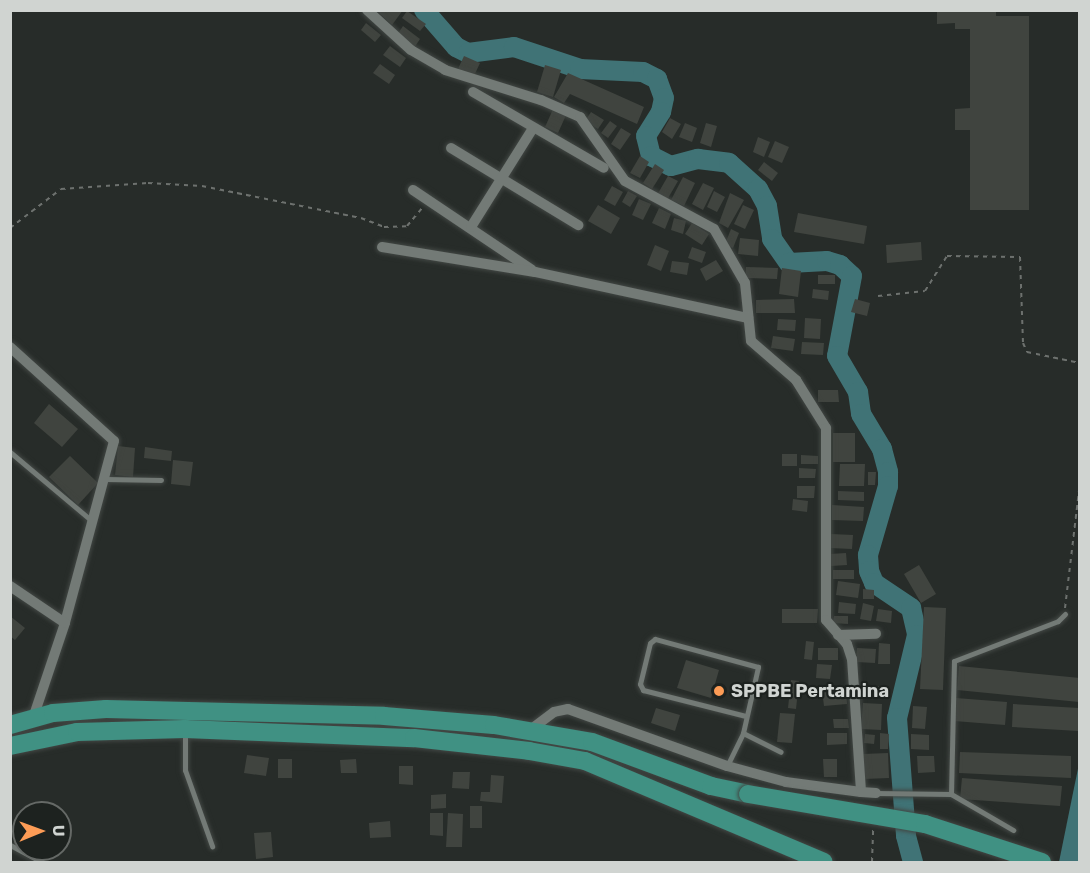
<!DOCTYPE html>
<html>
<head>
<meta charset="utf-8">
<style>
  body { margin:0 }
  #map { position:relative; width:1090px; height:873px; overflow:hidden; background:#272c29; font-family:Rubik,sans-serif }
  div>[style] { position:absolute }
  .water>* { inset:0; background:#407376 }
  .river>* { height:20px; margin:-10px; padding:0 10px; transform-origin:10px; border-radius:10px; background:#407376 }
  .building>* { inset:0; background:#40443f }
  .path>* { height:2px; margin-top:-1px; transform-origin:0; background:repeating-linear-gradient(90deg,#6d716e 0 4.5px,transparent 0 9px) }
  .roads { filter:drop-shadow(0 0 2px #424744) drop-shadow(0 0 2px #424744) }
  .service>* { height:5px; margin:-2.5px; padding:0 2.5px; transform-origin:2.5px; border-radius:2.5px; background:#737a76 }
  .minor>* { height:10px; margin:-5px; padding:0 5px; transform-origin:5px; border-radius:5px; background:#737a76 }
  .trunk>* { height:18px; margin:-9px; padding:0 9px; transform-origin:9px; border-radius:9px; background:#409183 }
  .bridges { filter:drop-shadow(0 0 2px #424744) drop-shadow(0 0 2px #424744) }
  .trunk-bridge>* { height:18px; margin:-9px; padding:0 9px; transform-origin:9px; border-radius:9px; background:#409183 }
  .dots>* { width:16px; height:16px; translate:-50% -50%; box-sizing:border-box; border:3px solid #1d221f; border-radius:50% }
  span { translate:-50% -50%; white-space:nowrap; text-align:center; line-height:1.15; -webkit-text-stroke:4.5px #1d221f; paint-order:stroke }
  .poi-label { font-size:18px; color:#d0d4d1; font-weight:700 }
  .left { translate:0 -50%; text-align:left }
  .frame { position:absolute; inset:0; border:12px solid #d0d4d1; pointer-events:none }
  .north { position:absolute; left:12px; top:801px; width:60px; height:60px; box-sizing:border-box; background:#1d221f; border:2px solid #656966; border-radius:50%; rotate:89deg; font-size:16px; font-weight:700; line-height:24px; text-align:center; color:#d0d4d1 }
  .north::after { content:''; display:block; margin:auto; width:21px; height:27px; background:#fd9c56; clip-path:polygon(50% 0,100% 100%,50% 72%,0 100%) }
</style>
</head>
<body>
<div id="map">
  <div class="water">
    <i style="clip-path:polygon(1079px 764px,1079px 862px,1059px 862px,1074px 788px)"></i>
  </div>
  <div class="river">
    <i style="left:424px;top:10px;width:49px;rotate:49.1deg"></i>
    <i style="left:456px;top:47px;width:13px;rotate:27deg"></i>
    <i style="left:468px;top:53px;width:46px;rotate:-7.4deg"></i>
    <i style="left:514px;top:47px;width:70px;rotate:18.4deg"></i>
    <i style="left:580px;top:69px;width:63px;rotate:2.7deg"></i>
    <i style="left:643px;top:72px;width:16px;rotate:27deg"></i>
    <i style="left:657px;top:79px;width:20px;rotate:70deg"></i>
    <i style="left:664px;top:98px;width:14px;rotate:102deg"></i>
    <i style="left:661px;top:112px;width:28px;rotate:122deg"></i>
    <i style="left:646px;top:136px;width:21px;rotate:76deg"></i>
    <i style="left:651px;top:156px;width:22px;rotate:27deg"></i>
    <i style="left:671px;top:166px;width:28px;rotate:-15deg"></i>
    <i style="left:698px;top:159px;width:31px;rotate:7deg"></i>
    <i style="left:729px;top:163px;width:39px;rotate:42deg"></i>
    <i style="left:758px;top:189px;width:19px;rotate:62deg"></i>
    <i style="left:767px;top:206px;width:33px;rotate:81deg"></i>
    <i style="left:772px;top:239px;width:29px;rotate:55deg"></i>
    <i style="left:789px;top:263px;width:38px;rotate:-3deg"></i>
    <i style="left:827px;top:261px;width:14px;rotate:17deg"></i>
    <i style="left:840px;top:265px;width:16px;rotate:43deg"></i>
    <i style="left:852px;top:276px;width:81px;rotate:100.6deg"></i>
    <i style="left:837px;top:356px;width:42px;rotate:59.7deg"></i>
    <i style="left:858px;top:392px;width:22px;rotate:82deg"></i>
    <i style="left:861px;top:414px;width:41px;rotate:59deg"></i>
    <i style="left:882px;top:449px;width:24px;rotate:75deg"></i>
    <i style="left:888px;top:472px;width:14px;rotate:90deg"></i>
    <i style="left:888px;top:486px;width:72px;rotate:106.2deg"></i>
    <i style="left:868px;top:555px;width:16px;rotate:86deg"></i>
    <i style="left:869px;top:571px;width:13px;rotate:67deg"></i>
    <i style="left:874px;top:583px;width:45px;rotate:34deg"></i>
    <i style="left:911px;top:608px;width:28px;rotate:77deg"></i>
    <i style="left:917px;top:635px;width:85px;rotate:103.5deg"></i>
    <i style="left:897px;top:718px;width:118px;rotate:85.6deg"></i>
    <i style="left:906px;top:836px;width:27px;rotate:75deg"></i>
  </div>
  <div class="building">
    <i style="clip-path:polygon(376px 10px,403px 10px,392px 25px)"></i>
    <i style="clip-path:polygon(937px 10px,996px 10px,996px 16px,1029px 16px,1029px 210px,970px 210px,970px 130px,955px 130px,955px 109px,970px 108px,970px 29px,955px 29px,955px 23px,937px 24px)"></i>
    <i style="clip-path:polygon(407px 11px,426px 24px,420px 31px,402px 18px)"></i>
    <i style="clip-path:polygon(366px 23px,381px 35px,375px 42px,361px 30px)"></i>
    <i style="clip-path:polygon(403px 26px,420px 39px,414px 48px,397px 35px)"></i>
    <i style="clip-path:polygon(390px 46px,406px 58px,400px 67px,383px 55px)"></i>
    <i style="clip-path:polygon(464px 56px,480px 63px,473px 78px,457px 71px)"></i>
    <i style="clip-path:polygon(380px 64px,395px 75px,389px 84px,373px 73px)"></i>
    <i style="clip-path:polygon(545px 65px,561px 70px,553px 97px,537px 92px)"></i>
    <i style="clip-path:polygon(568px 73px,644px 107px,637px 124px,570px 94px,564px 103px,554px 97px)"></i>
    <i style="clip-path:polygon(554px 107px,567px 113px,558px 133px,545px 127px)"></i>
    <i style="clip-path:polygon(591px 112px,604px 120px,598px 129px,585px 121px)"></i>
    <i style="clip-path:polygon(670px 118px,681px 124px,672px 139px,662px 132px)"></i>
    <i style="clip-path:polygon(610px 121px,617px 126px,608px 138px,601px 133px)"></i>
    <i style="clip-path:polygon(685px 123px,697px 128px,692px 142px,679px 137px)"></i>
    <i style="clip-path:polygon(706px 123px,717px 126px,711px 147px,700px 143px)"></i>
    <i style="clip-path:polygon(621px 128px,631px 134px,620px 150px,611px 144px)"></i>
    <i style="clip-path:polygon(758px 137px,770px 142px,764px 157px,753px 152px)"></i>
    <i style="clip-path:polygon(775px 141px,789px 147px,782px 163px,768px 157px)"></i>
    <i style="clip-path:polygon(640px 156px,649px 162px,640px 178px,630px 173px)"></i>
    <i style="clip-path:polygon(764px 162px,778px 173px,772px 181px,758px 170px)"></i>
    <i style="clip-path:polygon(655px 164px,664px 170px,652px 189px,643px 183px)"></i>
    <i style="clip-path:polygon(668px 176px,678px 181px,667px 200px,657px 195px)"></i>
    <i style="clip-path:polygon(683px 177px,695px 183px,684px 206px,671px 200px)"></i>
    <i style="clip-path:polygon(703px 183px,714px 188px,703px 210px,692px 204px)"></i>
    <i style="clip-path:polygon(612px 186px,623px 192px,615px 206px,604px 200px)"></i>
    <i style="clip-path:polygon(628px 191px,637px 196px,630px 207px,622px 202px)"></i>
    <i style="clip-path:polygon(714px 191px,725px 197px,717px 212px,707px 207px)"></i>
    <i style="clip-path:polygon(730px 193px,744px 200px,728px 228px,719px 223px)"></i>
    <i style="clip-path:polygon(639px 199px,651px 204px,643px 220px,632px 215px)"></i>
    <i style="clip-path:polygon(598px 205px,620px 218px,611px 234px,588px 221px)"></i>
    <i style="clip-path:polygon(743px 205px,754px 210px,745px 229px,734px 224px)"></i>
    <i style="clip-path:polygon(659px 208px,671px 214px,665px 229px,652px 223px)"></i>
    <i style="clip-path:polygon(798px 213px,867px 226px,864px 244px,794px 232px)"></i>
    <i style="clip-path:polygon(674px 218px,686px 221px,683px 234px,671px 230px)"></i>
    <i style="clip-path:polygon(692px 223px,709px 234px,702px 245px,685px 234px)"></i>
    <i style="clip-path:polygon(731px 229px,739px 233px,733px 248px,725px 244px)"></i>
    <i style="clip-path:polygon(740px 238px,759px 240px,758px 256px,738px 254px)"></i>
    <i style="clip-path:polygon(921px 242px,922px 260px,887px 263px,886px 245px)"></i>
    <i style="clip-path:polygon(655px 245px,669px 251px,661px 271px,647px 265px)"></i>
    <i style="clip-path:polygon(692px 247px,706px 252px,702px 263px,688px 258px)"></i>
    <i style="clip-path:polygon(716px 260px,723px 271px,706px 281px,700px 269px)"></i>
    <i style="clip-path:polygon(672px 261px,689px 263px,687px 275px,670px 272px)"></i>
    <i style="clip-path:polygon(746px 267px,778px 268px,777px 279px,746px 278px)"></i>
    <i style="clip-path:polygon(782px 268px,801px 271px,798px 297px,779px 294px)"></i>
    <i style="clip-path:polygon(818px 275px,835px 275px,835px 284px,818px 284px)"></i>
    <i style="clip-path:polygon(813px 289px,829px 291px,828px 300px,812px 298px)"></i>
    <i style="clip-path:polygon(794px 299px,795px 313px,756px 313px,756px 300px)"></i>
    <i style="clip-path:polygon(855px 299px,870px 303px,867px 316px,851px 312px)"></i>
    <i style="clip-path:polygon(805px 318px,821px 319px,820px 339px,804px 338px)"></i>
    <i style="clip-path:polygon(778px 319px,796px 320px,795px 331px,777px 330px)"></i>
    <i style="clip-path:polygon(773px 336px,795px 339px,793px 351px,771px 348px)"></i>
    <i style="clip-path:polygon(802px 342px,824px 343px,823px 355px,801px 354px)"></i>
    <i style="clip-path:polygon(818px 390px,838px 390px,839px 402px,818px 402px)"></i>
    <i style="clip-path:polygon(49px 404px,78px 429px,62px 447px,34px 423px)"></i>
    <i style="clip-path:polygon(833px 433px,855px 433px,855px 462px,833px 462px)"></i>
    <i style="clip-path:polygon(118px 446px,135px 448px,133px 477px,115px 475px)"></i>
    <i style="clip-path:polygon(145px 447px,172px 451px,171px 461px,144px 458px)"></i>
    <i style="clip-path:polygon(782px 454px,797px 454px,797px 466px,782px 466px)"></i>
    <i style="clip-path:polygon(801px 455px,818px 456px,818px 464px,801px 464px)"></i>
    <i style="clip-path:polygon(70px 456px,98px 483px,78px 505px,49px 477px)"></i>
    <i style="clip-path:polygon(173px 460px,193px 462px,190px 486px,171px 484px)"></i>
    <i style="clip-path:polygon(840px 464px,865px 464px,864px 486px,839px 486px)"></i>
    <i style="clip-path:polygon(799px 468px,816px 469px,815px 478px,799px 478px)"></i>
    <i style="clip-path:polygon(868px 472px,876px 472px,875px 485px,868px 485px)"></i>
    <i style="clip-path:polygon(797px 486px,815px 486px,814px 498px,797px 498px)"></i>
    <i style="clip-path:polygon(838px 491px,864px 492px,864px 501px,838px 500px)"></i>
    <i style="clip-path:polygon(793px 499px,808px 501px,807px 512px,792px 510px)"></i>
    <i style="clip-path:polygon(832px 505px,864px 507px,863px 521px,832px 520px)"></i>
    <i style="clip-path:polygon(831px 534px,853px 535px,852px 549px,830px 548px)"></i>
    <i style="clip-path:polygon(846px 553px,847px 565px,831px 566px,830px 554px)"></i>
    <i style="clip-path:polygon(919px 565px,936px 594px,921px 603px,904px 574px)"></i>
    <i style="clip-path:polygon(833px 570px,854px 570px,854px 579px,833px 579px)"></i>
    <i style="clip-path:polygon(838px 581px,860px 584px,858px 598px,836px 595px)"></i>
    <i style="clip-path:polygon(863px 589px,874px 590px,874px 599px,863px 599px)"></i>
    <i style="clip-path:polygon(839px 602px,856px 604px,855px 614px,838px 613px)"></i>
    <i style="clip-path:polygon(863px 603px,874px 606px,871px 621px,860px 619px)"></i>
    <i style="clip-path:polygon(924px 607px,946px 608px,943px 690px,920px 689px)"></i>
    <i style="clip-path:polygon(782px 609px,818px 609px,817px 623px,782px 623px)"></i>
    <i style="clip-path:polygon(878px 609px,892px 611px,891px 623px,876px 621px)"></i>
    <i style="clip-path:polygon(10px 616px,25px 628px,15px 640px,10px 636px)"></i>
    <i style="clip-path:polygon(834px 616px,848px 616px,848px 624px,833px 623px)"></i>
    <i style="clip-path:polygon(806px 641px,814px 642px,812px 660px,804px 659px)"></i>
    <i style="clip-path:polygon(879px 643px,890px 644px,890px 664px,878px 664px)"></i>
    <i style="clip-path:polygon(818px 648px,838px 648px,838px 660px,818px 660px)"></i>
    <i style="clip-path:polygon(857px 648px,876px 649px,875px 663px,856px 662px)"></i>
    <i style="clip-path:polygon(686px 660px,719px 670px,711px 698px,677px 688px)"></i>
    <i style="clip-path:polygon(817px 664px,832px 665px,830px 679px,816px 678px)"></i>
    <i style="clip-path:polygon(959px 666px,1080px 678px,1079px 702px,957px 690px)"></i>
    <i style="clip-path:polygon(791px 680px,799px 681px,796px 709px,788px 708px)"></i>
    <i style="clip-path:polygon(865px 686px,886px 686px,886px 696px,864px 695px)"></i>
    <i style="clip-path:polygon(846px 688px,847px 704px,824px 706px,822px 690px)"></i>
    <i style="clip-path:polygon(956px 698px,1007px 702px,1005px 725px,954px 721px)"></i>
    <i style="clip-path:polygon(863px 703px,882px 704px,881px 730px,861px 729px)"></i>
    <i style="clip-path:polygon(1013px 704px,1079px 708px,1078px 731px,1012px 727px)"></i>
    <i style="clip-path:polygon(913px 706px,927px 707px,925px 729px,912px 728px)"></i>
    <i style="clip-path:polygon(656px 708px,680px 715px,675px 731px,651px 723px)"></i>
    <i style="clip-path:polygon(780px 713px,795px 714px,792px 743px,777px 742px)"></i>
    <i style="clip-path:polygon(833px 719px,848px 719px,849px 728px,834px 728px)"></i>
    <i style="clip-path:polygon(827px 733px,847px 733px,847px 744px,827px 745px)"></i>
    <i style="clip-path:polygon(880px 733px,889px 734px,888px 749px,880px 749px)"></i>
    <i style="clip-path:polygon(865px 734px,875px 735px,874px 744px,864px 743px)"></i>
    <i style="clip-path:polygon(911px 734px,929px 735px,929px 750px,911px 749px)"></i>
    <i style="clip-path:polygon(960px 752px,1071px 756px,1071px 778px,959px 773px)"></i>
    <i style="clip-path:polygon(888px 753px,889px 778px,864px 779px,863px 754px)"></i>
    <i style="clip-path:polygon(247px 755px,269px 758px,266px 776px,244px 773px)"></i>
    <i style="clip-path:polygon(917px 756px,934px 756px,935px 772px,918px 773px)"></i>
    <i style="clip-path:polygon(278px 759px,292px 759px,292px 778px,278px 778px)"></i>
    <i style="clip-path:polygon(356px 759px,357px 773px,341px 773px,340px 760px)"></i>
    <i style="clip-path:polygon(823px 759px,837px 759px,837px 777px,824px 777px)"></i>
    <i style="clip-path:polygon(399px 766px,413px 766px,413px 785px,399px 784px)"></i>
    <i style="clip-path:polygon(453px 772px,470px 772px,469px 789px,452px 788px)"></i>
    <i style="clip-path:polygon(491px 775px,504px 776px,502px 803px,480px 801px,481px 792px,490px 792px)"></i>
    <i style="clip-path:polygon(962px 778px,1062px 786px,1060px 806px,960px 799px)"></i>
    <i style="clip-path:polygon(446px 794px,446px 808px,431px 809px,431px 795px)"></i>
    <i style="clip-path:polygon(470px 806px,482px 806px,482px 828px,470px 828px)"></i>
    <i style="clip-path:polygon(430px 813px,443px 813px,443px 836px,430px 835px)"></i>
    <i style="clip-path:polygon(448px 813px,463px 814px,462px 847px,446px 847px)"></i>
    <i style="clip-path:polygon(390px 821px,391px 837px,370px 838px,369px 823px)"></i>
    <i style="clip-path:polygon(271px 832px,273px 857px,256px 859px,254px 833px)"></i>
  </div>
  <div class="path">
    <i style="left:10px;top:228px;width:64px;rotate:-37.4deg"></i>
    <i style="left:61px;top:189px;width:87px;rotate:-3.9deg"></i>
    <i style="left:148px;top:183px;width:54px;rotate:3.2deg"></i>
    <i style="left:202px;top:186px;width:162px;rotate:11.4deg"></i>
    <i style="left:361px;top:218px;width:25px;rotate:21deg"></i>
    <i style="left:384px;top:227px;width:23px;rotate:-2deg"></i>
    <i style="left:407px;top:226px;width:25px;rotate:-50deg"></i>
    <i style="left:878px;top:296px;width:47px;rotate:-6.1deg"></i>
    <i style="left:925px;top:291px;width:41px;rotate:-57.8deg"></i>
    <i style="left:947px;top:256px;width:73px;rotate:0.8deg"></i>
    <i style="left:1020px;top:257px;width:86px;rotate:88deg"></i>
    <i style="left:1023px;top:343px;width:10px;rotate:66deg"></i>
    <i style="left:1027px;top:352px;width:54px;rotate:11.7deg"></i>
    <i style="left:1065px;top:608px;width:126px;rotate:-83.2deg"></i>
    <i style="left:872px;top:862px;width:33px;rotate:-88deg"></i>
  </div>
  <div class="roads">
    <div class="service">
      <i style="left:10px;top:452px;width:107px;rotate:40.1deg"></i>
      <i style="left:106px;top:479px;width:55px;rotate:1deg"></i>
      <i style="left:185px;top:731px;width:39px;rotate:90deg"></i>
      <i style="left:185px;top:770px;width:81px;rotate:70.4deg"></i>
      <i style="left:743px;top:733px;width:42px;rotate:26.6deg"></i>
      <i style="left:727px;top:766px;width:37px;rotate:-64deg"></i>
      <i style="left:743px;top:733px;width:68px;rotate:-77.2deg"></i>
      <i style="left:758px;top:667px;width:107px;rotate:-164.8deg"></i>
      <i style="left:655px;top:639px;width:6px;rotate:141deg"></i>
      <i style="left:650px;top:643px;width:42px;rotate:103.7deg"></i>
      <i style="left:640px;top:684px;width:7px;rotate:63deg"></i>
      <i style="left:643px;top:690px;width:106px;rotate:14.2deg"></i>
      <i style="left:876px;top:793px;width:75px;rotate:0.8deg"></i>
      <i style="left:951px;top:794px;width:72px;rotate:30.1deg"></i>
      <i style="left:951px;top:794px;width:133px;rotate:-88.7deg"></i>
      <i style="left:954px;top:661px;width:111px;rotate:-21deg"></i>
      <i style="left:1058px;top:621px;width:10px;rotate:-45deg"></i>
      <i style="left:10px;top:845px;width:36px;rotate:28deg"></i>
    </div>
    <div class="minor">
      <i style="left:367px;top:10px;width:59px;rotate:42.3deg"></i>
      <i style="left:411px;top:50px;width:39px;rotate:30deg"></i>
      <i style="left:445px;top:70px;width:101px;rotate:17.4deg"></i>
      <i style="left:541px;top:100px;width:43px;rotate:23.6deg"></i>
      <i style="left:580px;top:117px;width:78px;rotate:54.9deg"></i>
      <i style="left:625px;top:181px;width:101px;rotate:28.3deg"></i>
      <i style="left:714px;top:229px;width:62px;rotate:60.1deg"></i>
      <i style="left:745px;top:283px;width:58px;rotate:84.1deg"></i>
      <i style="left:751px;top:341px;width:60px;rotate:40.9deg"></i>
      <i style="left:796px;top:380px;width:57px;rotate:58deg"></i>
      <i style="left:826px;top:428px;width:192px;rotate:90deg"></i>
      <i style="left:826px;top:620px;width:32px;rotate:49deg"></i>
      <i style="left:847px;top:644px;width:16px;rotate:72deg"></i>
      <i style="left:852px;top:659px;width:133px;rotate:86.1deg"></i>
      <i style="left:861px;top:792px;width:76px;rotate:-172.4deg"></i>
      <i style="left:786px;top:782px;width:61px;rotate:-164.8deg"></i>
      <i style="left:727px;top:766px;width:169px;rotate:-160.3deg"></i>
      <i style="left:568px;top:709px;width:14px;rotate:168deg"></i>
      <i style="left:554px;top:712px;width:30px;rotate:143deg"></i>
      <i style="left:473px;top:92px;width:151px;rotate:30.1deg"></i>
      <i style="left:451px;top:148px;width:149px;rotate:31.2deg"></i>
      <i style="left:413px;top:190px;width:143px;rotate:33.9deg"></i>
      <i style="left:471px;top:227px;width:117px;rotate:-57.9deg"></i>
      <i style="left:382px;top:247px;width:155px;rotate:9.3deg"></i>
      <i style="left:535px;top:272px;width:218px;rotate:12.2deg"></i>
      <i style="left:10px;top:347px;width:140px;rotate:42.1deg"></i>
      <i style="left:114px;top:441px;width:188px;rotate:105.1deg"></i>
      <i style="left:65px;top:623px;width:100px;rotate:108.6deg"></i>
      <i style="left:10px;top:586px;width:66px;rotate:33.9deg"></i>
      <i style="left:838px;top:635px;width:38px;rotate:-2deg"></i>
      <i style="left:861px;top:792px;width:15px;rotate:4deg"></i>
    </div>
    <div class="trunk">
      <i style="left:10px;top:725px;width:45px;rotate:-15.6deg"></i>
      <i style="left:53px;top:713px;width:53px;rotate:-4.3deg"></i>
      <i style="left:106px;top:709px;width:278px;rotate:1.4deg"></i>
      <i style="left:384px;top:716px;width:110px;rotate:4.7deg"></i>
      <i style="left:494px;top:725px;width:99px;rotate:9.8deg"></i>
      <i style="left:592px;top:742px;width:127px;rotate:20.3deg"></i>
      <i style="left:711px;top:786px;width:38px;rotate:12deg"></i>
      <i style="left:10px;top:746px;width:68px;rotate:-11.8deg"></i>
      <i style="left:77px;top:732px;width:108px;rotate:-1.6deg"></i>
      <i style="left:185px;top:729px;width:229px;rotate:2.3deg"></i>
      <i style="left:414px;top:738px;width:116px;rotate:6.4deg"></i>
      <i style="left:529px;top:751px;width:57px;rotate:10.1deg"></i>
      <i style="left:585px;top:761px;width:259px;rotate:22.9deg"></i>
    </div>
  </div>
  <div class="bridges">
    <div class="trunk-bridge">
      <i style="left:748px;top:794px;width:180px;rotate:9.6deg"></i>
      <i style="left:925px;top:824px;width:123px;rotate:18deg"></i>
    </div>
  </div>
  <div class="dots">
    <i style="left:719px;top:691px;background:#fd9c56"></i>
  </div>
  <div class="poi-label">
    <span class="left" style="left:731px;top:691px">SPPBE Pertamina</span>
  </div>
  <div class="frame"></div>
  <div class="north">U</div>
</div>
</body>
</html>
